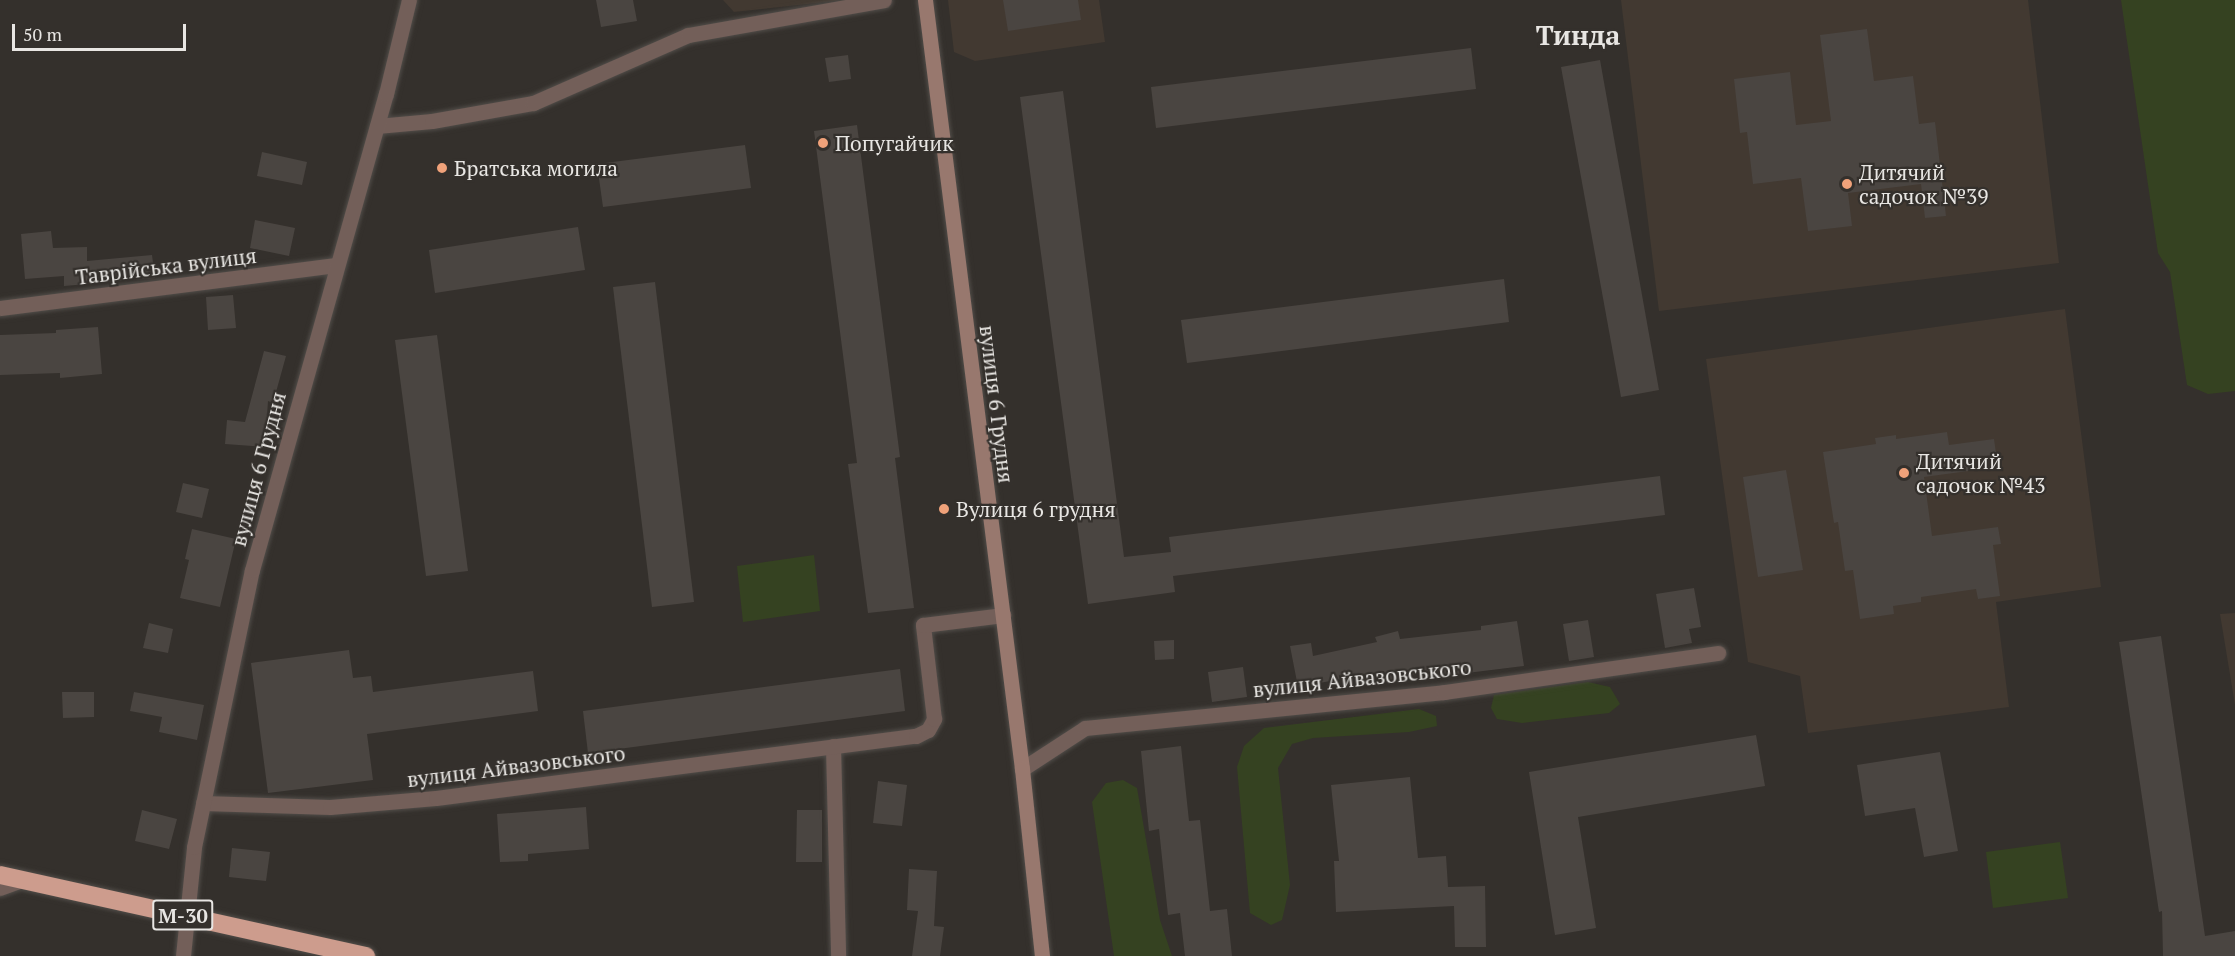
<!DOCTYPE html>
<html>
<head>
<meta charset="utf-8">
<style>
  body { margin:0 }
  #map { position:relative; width:2235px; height:956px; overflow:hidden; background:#34302c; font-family:"PT Serif",serif }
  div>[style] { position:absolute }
  .built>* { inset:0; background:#423931 }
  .green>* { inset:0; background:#354221 }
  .building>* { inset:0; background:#4a4541 }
  .roads { filter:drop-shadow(0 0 2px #514d49) drop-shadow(0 0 2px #514d49) }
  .street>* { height:15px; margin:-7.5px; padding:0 7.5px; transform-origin:7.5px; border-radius:7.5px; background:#735f59 }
  .secondary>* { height:15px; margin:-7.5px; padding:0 7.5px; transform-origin:7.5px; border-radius:7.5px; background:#98786e }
  .highway>* { height:18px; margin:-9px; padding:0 9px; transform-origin:9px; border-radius:9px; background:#cd9c8d }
  .dots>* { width:16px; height:16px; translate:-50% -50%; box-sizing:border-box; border:3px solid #34302c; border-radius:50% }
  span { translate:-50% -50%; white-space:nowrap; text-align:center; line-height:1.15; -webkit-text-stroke:4.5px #34302c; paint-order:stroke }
  .shield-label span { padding:2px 4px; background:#34302c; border:2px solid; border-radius:4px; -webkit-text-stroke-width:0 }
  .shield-label { font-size:20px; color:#e8e6e3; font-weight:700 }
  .poi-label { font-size:21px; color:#e8e6e3 }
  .left { translate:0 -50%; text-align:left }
  .street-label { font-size:21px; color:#e8e6e3 }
  .district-label { font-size:27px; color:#e8e6e3; font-weight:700 }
  .scale { position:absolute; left:12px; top:24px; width:174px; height:27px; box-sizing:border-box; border:3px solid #e8e6e3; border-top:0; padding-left:8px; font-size:18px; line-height:21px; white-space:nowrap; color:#e8e6e3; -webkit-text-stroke:4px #34302c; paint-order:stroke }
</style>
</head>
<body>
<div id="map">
  <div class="built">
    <i style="clip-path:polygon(723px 0,843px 0,734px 12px)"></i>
    <i style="clip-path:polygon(948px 0,1099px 0,1105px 42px,975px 61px,954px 52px)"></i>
    <i style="clip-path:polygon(1621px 0,2028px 0,2059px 263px,1659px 311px)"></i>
    <i style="clip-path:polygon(2065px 309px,2101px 587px,1996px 602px,2009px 707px,1808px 733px,1800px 676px,1748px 662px,1706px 359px)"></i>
    <i style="clip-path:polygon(2235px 613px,2235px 705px,2220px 614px)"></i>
  </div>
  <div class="green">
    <i style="clip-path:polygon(2121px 0,2235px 0,2235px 391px,2208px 394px,2187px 385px,2170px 272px,2158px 253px)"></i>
    <i style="clip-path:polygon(814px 555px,820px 611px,743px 622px,737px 566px)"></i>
    <i style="clip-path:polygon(1588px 682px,1610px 687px,1620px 704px,1609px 713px,1522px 723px,1497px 719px,1491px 708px,1494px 695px)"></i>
    <i style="clip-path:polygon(1419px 709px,1436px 716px,1437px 726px,1409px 732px,1313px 738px,1292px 744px,1278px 768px,1290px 885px,1282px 920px,1271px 925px,1250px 913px,1237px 767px,1244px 746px,1264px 728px)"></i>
    <i style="clip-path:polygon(1123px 780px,1137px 788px,1160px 920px,1172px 956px,1114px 956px,1092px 802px,1106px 783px)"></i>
    <i style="clip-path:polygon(2060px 842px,2068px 898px,1993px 908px,1986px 852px)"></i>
  </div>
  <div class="building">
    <i style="clip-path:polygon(596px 0,633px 0,637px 21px,601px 27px)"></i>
    <i style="clip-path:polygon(1003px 0,1078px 0,1081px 20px,1008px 31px)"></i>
    <i style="clip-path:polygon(1867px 29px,1874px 81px,1913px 76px,1919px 124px,1935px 122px,1946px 216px,1925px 218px,1921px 184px,1848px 193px,1852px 226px,1808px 231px,1801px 178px,1753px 184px,1747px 132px,1740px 133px,1734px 79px,1790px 72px,1796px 125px,1831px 121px,1820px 35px)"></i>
    <i style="clip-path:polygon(1471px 48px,1476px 89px,1156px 128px,1151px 87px)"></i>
    <i style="clip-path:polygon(848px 55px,851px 79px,829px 82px,825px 58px)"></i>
    <i style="clip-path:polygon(1600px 60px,1659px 390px,1621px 397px,1561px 67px)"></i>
    <i style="clip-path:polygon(1063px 91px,1124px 557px,1171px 552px,1169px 537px,1660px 476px,1665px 515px,1173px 576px,1175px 592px,1088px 604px,1020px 97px)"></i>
    <i style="clip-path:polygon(857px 125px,900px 457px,895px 458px,914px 608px,868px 613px,848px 464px,857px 463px,814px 131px)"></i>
    <i style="clip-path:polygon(745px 145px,751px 188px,603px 207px,597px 164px)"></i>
    <i style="clip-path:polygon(262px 152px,307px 162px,302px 185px,257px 176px)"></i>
    <i style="clip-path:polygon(255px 220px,295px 228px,289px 256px,250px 248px)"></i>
    <i style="clip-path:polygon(578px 227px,585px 270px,435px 293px,429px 250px)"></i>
    <i style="clip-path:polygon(51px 231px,53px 248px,87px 247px,87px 261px,152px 255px,155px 278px,64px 286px,64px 276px,25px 279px,21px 234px)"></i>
    <i style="clip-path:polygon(1504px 279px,1509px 322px,1187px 363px,1181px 320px)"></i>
    <i style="clip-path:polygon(655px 282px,694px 602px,652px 607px,613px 287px)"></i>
    <i style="clip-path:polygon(233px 295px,236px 328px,208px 330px,206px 297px)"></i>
    <i style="clip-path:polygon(98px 327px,102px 374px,60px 378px,60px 373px,0 375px,0 335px,56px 333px,56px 330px)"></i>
    <i style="clip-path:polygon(437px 335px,468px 571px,426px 576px,395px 340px)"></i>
    <i style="clip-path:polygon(264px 351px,286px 356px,273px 403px,268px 401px,265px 447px,225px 444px,227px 420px,245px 422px)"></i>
    <i style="clip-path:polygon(1947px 432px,1949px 445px,1994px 439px,1998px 467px,1924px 477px,1932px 536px,1998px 527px,2001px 544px,1993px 545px,2000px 596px,1978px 599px,1976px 589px,1921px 597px,1921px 602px,1893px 606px,1894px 614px,1860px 619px,1853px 570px,1845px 571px,1838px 522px,1834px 523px,1823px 452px,1876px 444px,1875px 438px,1896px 435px,1896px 439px)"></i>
    <i style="clip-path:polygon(1786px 470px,1803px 570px,1758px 577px,1743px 477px)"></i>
    <i style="clip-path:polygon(183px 483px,209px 489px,202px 518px,176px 512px)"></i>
    <i style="clip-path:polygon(192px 529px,236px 539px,220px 607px,180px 598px,189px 560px,185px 559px)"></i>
    <i style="clip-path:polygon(1694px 588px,1701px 627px,1689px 629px,1692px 643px,1665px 648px,1656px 594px)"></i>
    <i style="clip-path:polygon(1588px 620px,1594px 657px,1569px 661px,1563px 624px)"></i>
    <i style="clip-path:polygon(1517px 621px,1524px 666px,1426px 678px,1425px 672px,1386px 681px,1384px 671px,1298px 687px,1290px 646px,1311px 643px,1313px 656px,1377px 642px,1375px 637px,1398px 631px,1400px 639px,1481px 630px,1481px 626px)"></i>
    <i style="clip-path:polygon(149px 623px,173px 629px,168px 653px,143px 648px)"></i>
    <i style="clip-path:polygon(2161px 636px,2205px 936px,2235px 931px,2235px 956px,2163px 956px,2162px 911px,2159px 912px,2119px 642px)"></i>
    <i style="clip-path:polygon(1174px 640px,1174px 659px,1155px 660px,1154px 641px)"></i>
    <i style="clip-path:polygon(349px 650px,353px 678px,371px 676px,373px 692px,533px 671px,538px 711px,367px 734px,373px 780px,268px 793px,251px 663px)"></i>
    <i style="clip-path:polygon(1243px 667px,1247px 697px,1212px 702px,1208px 672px)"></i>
    <i style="clip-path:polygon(900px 669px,905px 711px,588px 753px,583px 711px)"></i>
    <i style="clip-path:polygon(62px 692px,94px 692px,94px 717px,63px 718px)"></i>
    <i style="clip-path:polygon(134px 692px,204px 705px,197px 740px,159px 732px,162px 717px,130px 711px)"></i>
    <i style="clip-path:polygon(1756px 735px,1765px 786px,1578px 817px,1596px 928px,1555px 935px,1529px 772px)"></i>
    <i style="clip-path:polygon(1181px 746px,1189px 821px,1200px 820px,1210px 911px,1227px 909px,1232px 956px,1185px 956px,1180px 913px,1168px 915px,1159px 829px,1149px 831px,1141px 751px)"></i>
    <i style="clip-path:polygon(1940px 752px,1958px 851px,1924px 857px,1915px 808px,1865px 816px,1857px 765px)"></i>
    <i style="clip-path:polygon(1410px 777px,1418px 858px,1446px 856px,1448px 887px,1485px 886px,1486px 947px,1455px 947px,1454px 906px,1336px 912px,1334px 861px,1339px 861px,1331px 785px)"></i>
    <i style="clip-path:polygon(878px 781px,907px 785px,902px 826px,873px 823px)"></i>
    <i style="clip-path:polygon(586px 807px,589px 849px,528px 854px,528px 861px,500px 862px,497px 814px)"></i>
    <i style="clip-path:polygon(142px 810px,177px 819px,169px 849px,135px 841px)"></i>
    <i style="clip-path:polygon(797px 810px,822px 810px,822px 862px,796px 862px)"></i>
    <i style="clip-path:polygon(232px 848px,270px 852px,266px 881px,229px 877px)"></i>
    <i style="clip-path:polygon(909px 869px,937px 871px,934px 926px,944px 927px,940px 956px,912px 956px,918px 911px,907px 910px)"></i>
  </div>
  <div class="roads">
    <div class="street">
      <i style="left:377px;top:126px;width:55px;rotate:-5.2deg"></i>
      <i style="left:432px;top:121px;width:103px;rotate:-10.1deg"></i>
      <i style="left:533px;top:103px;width:169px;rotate:-23.7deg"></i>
      <i style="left:688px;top:35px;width:199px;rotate:-10.1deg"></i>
      <i style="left:0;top:308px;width:339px;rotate:-7.3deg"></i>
      <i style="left:833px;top:746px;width:210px;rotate:88.6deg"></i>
      <i style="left:1022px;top:769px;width:75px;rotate:-33.1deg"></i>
      <i style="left:1085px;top:728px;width:361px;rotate:-5.7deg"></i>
      <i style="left:1444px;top:692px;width:277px;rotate:-8.1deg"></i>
      <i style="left:203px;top:803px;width:127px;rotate:1.8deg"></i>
      <i style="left:330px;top:807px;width:106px;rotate:-4.9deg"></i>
      <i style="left:436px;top:798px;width:484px;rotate:-7.4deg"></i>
      <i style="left:916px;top:736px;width:13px;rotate:-27deg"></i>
      <i style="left:928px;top:730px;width:13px;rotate:-61deg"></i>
      <i style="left:934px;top:719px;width:95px;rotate:-96.7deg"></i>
      <i style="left:923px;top:625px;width:81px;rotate:-7.1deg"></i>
      <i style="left:0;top:888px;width:23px;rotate:-20deg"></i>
      <i style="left:183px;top:956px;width:110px;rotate:-84.2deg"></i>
      <i style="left:194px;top:847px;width:283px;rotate:-78.2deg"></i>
      <i style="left:252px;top:570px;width:495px;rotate:-74.3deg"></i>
      <i style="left:386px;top:94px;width:97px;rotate:-76.3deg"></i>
    </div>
    <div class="secondary">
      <i style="left:925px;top:0;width:775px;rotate:82.81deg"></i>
      <i style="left:1022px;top:769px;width:188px;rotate:83.9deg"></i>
    </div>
    <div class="highway">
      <i style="left:0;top:875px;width:375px;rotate:12.5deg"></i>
    </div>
  </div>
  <div class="dots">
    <i style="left:823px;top:143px;background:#f0a27a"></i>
    <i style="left:442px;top:168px;background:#f0a27a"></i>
    <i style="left:1847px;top:184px;background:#f0a27a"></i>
    <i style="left:1904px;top:473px;background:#f0a27a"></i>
    <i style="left:944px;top:509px;background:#f0a27a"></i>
  </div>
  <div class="shield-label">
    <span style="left:183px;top:915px">М-30</span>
  </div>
  <div class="poi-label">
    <span class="left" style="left:835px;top:143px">Попугайчик</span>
    <span class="left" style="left:454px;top:168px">Братська могила</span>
    <span class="left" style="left:1859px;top:184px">Дитячий<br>садочок №39</span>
    <span class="left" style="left:1916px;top:473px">Дитячий<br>садочок №43</span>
    <span class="left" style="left:956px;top:509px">Вулиця 6 грудня</span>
  </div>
  <div class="street-label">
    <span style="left:166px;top:266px;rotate:-7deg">Таврійська вулиця</span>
    <span style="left:997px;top:404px;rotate:83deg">вулиця 6 Грудня</span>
    <span style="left:258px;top:469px;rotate:-75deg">вулиця 6 Грудня</span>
    <span style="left:1362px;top:678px;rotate:-6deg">вулиця Айвазовського</span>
    <span style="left:516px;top:766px;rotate:-7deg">вулиця Айвазовського</span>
  </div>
  <div class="district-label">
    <span style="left:1578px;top:36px">Тинда</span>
  </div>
  <div class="scale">50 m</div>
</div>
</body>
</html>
